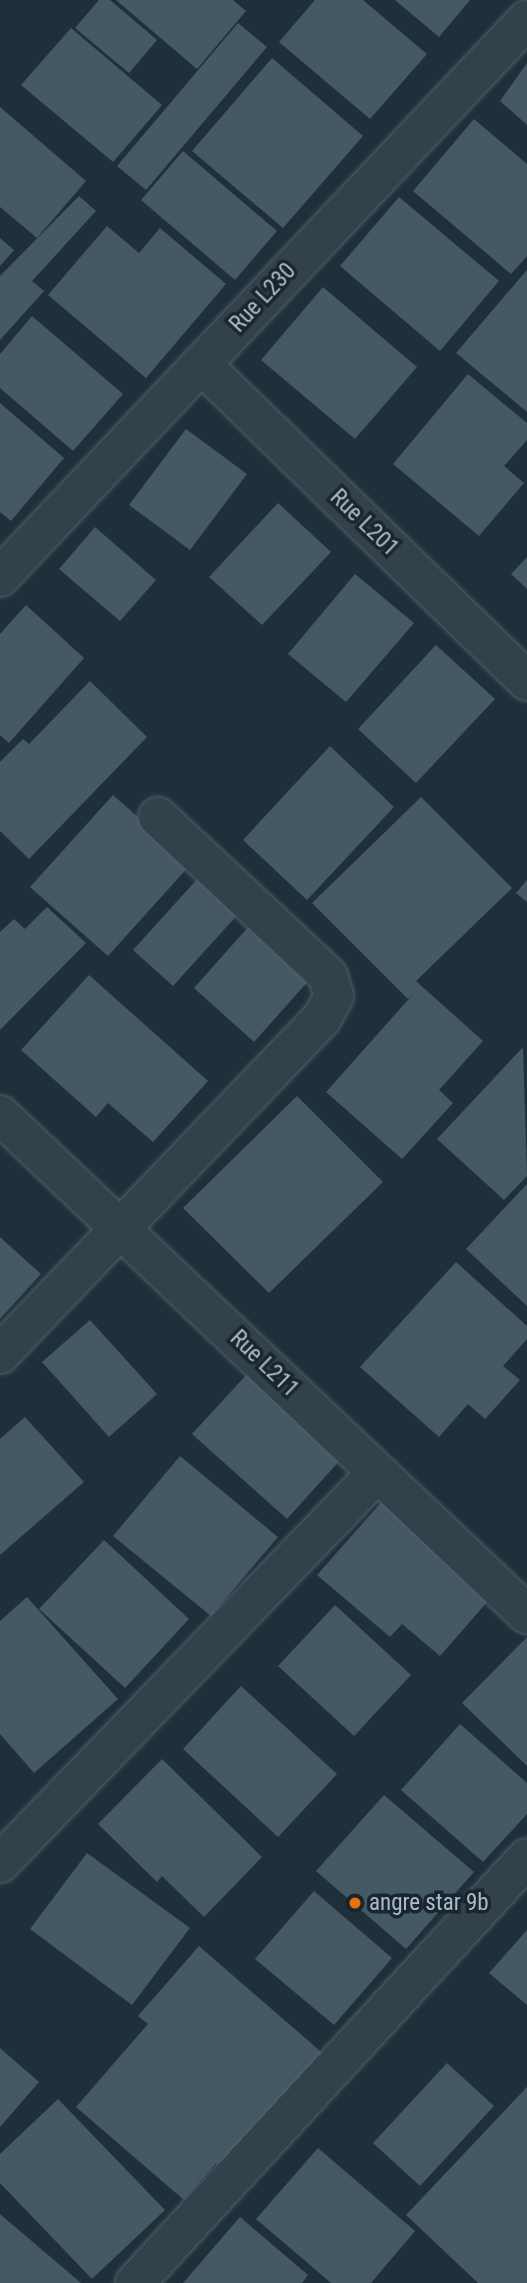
<!DOCTYPE html>
<html>
<head>
<meta charset="utf-8">
<style>
  body { margin:0 }
  #map { position:relative; width:527px; height:2283px; overflow:hidden; background:#20303b; font-family:"Roboto Condensed",sans-serif }
  div>[style] { position:absolute }
  .building>* { inset:0; background:#455865 }
  .roads { filter:drop-shadow(0 0 2px #515f69) drop-shadow(0 0 2px #515f69) }
  .street>* { height:38px; margin:-19px; padding:0 19px; transform-origin:19px; border-radius:19px; background:#33414b }
  .dots>* { width:19px; height:19px; translate:-50% -50%; box-sizing:border-box; border:4px solid #192630; border-radius:50% }
  span { translate:-50% -50%; white-space:nowrap; text-align:center; line-height:1.15; -webkit-text-stroke:7px #192630; paint-order:stroke }
  .street-label { font-size:23px; color:#aebcc8 }
  .poi-label { font-size:23px; color:#aebcc8 }
  .left { translate:0 -50%; text-align:left }
</style>
</head>
<body>
<div id="map">
  <div class="building">
    <i style="clip-path:polygon(99px 0,110px 0,157px 40px,129px 73px,75px 28px)"></i>
    <i style="clip-path:polygon(116px 0,233px 0,246px 11px,197px 69px)"></i>
    <i style="clip-path:polygon(315px 0,363px 0,427px 54px,370px 119px,279px 42px)"></i>
    <i style="clip-path:polygon(395px 0,470px 0,439px 37px)"></i>
    <i style="clip-path:polygon(238px 23px,267px 47px,146px 190px,117px 166px)"></i>
    <i style="clip-path:polygon(71px 28px,162px 105px,113px 162px,21px 85px)"></i>
    <i style="clip-path:polygon(272px 58px,363px 136px,283px 228px,192px 151px)"></i>
    <i style="clip-path:polygon(527px 63px,527px 125px,500px 101px)"></i>
    <i style="clip-path:polygon(0 107px,86px 181px,37px 238px,0 207px)"></i>
    <i style="clip-path:polygon(474px 119px,527px 164px,527px 256px,511px 274px,413px 191px)"></i>
    <i style="clip-path:polygon(183px 151px,277px 231px,235px 280px,141px 200px)"></i>
    <i style="clip-path:polygon(79px 196px,96px 211px,32px 281px,44px 291px,0 340px,0 276px)"></i>
    <i style="clip-path:polygon(399px 197px,499px 281px,440px 351px,340px 266px)"></i>
    <i style="clip-path:polygon(107px 226px,139px 253px,160px 228px,226px 284px,146px 378px,48px 295px)"></i>
    <i style="clip-path:polygon(0 238px,14px 250px,0 266px)"></i>
    <i style="clip-path:polygon(527px 270px,527px 412px,456px 353px)"></i>
    <i style="clip-path:polygon(323px 287px,417px 367px,355px 439px,261px 360px)"></i>
    <i style="clip-path:polygon(32px 316px,123px 394px,73px 451px,0 388px,0 354px)"></i>
    <i style="clip-path:polygon(468px 374px,527px 423px,527px 440px,504px 466px,524px 483px,479px 536px,393px 464px)"></i>
    <i style="clip-path:polygon(0 403px,64px 458px,11px 521px,0 512px)"></i>
    <i style="clip-path:polygon(186px 429px,247px 474px,190px 550px,129px 505px)"></i>
    <i style="clip-path:polygon(278px 503px,331px 552px,262px 625px,209px 577px)"></i>
    <i style="clip-path:polygon(95px 527px,156px 580px,120px 621px,59px 569px)"></i>
    <i style="clip-path:polygon(527px 557px,527px 589px,511px 574px)"></i>
    <i style="clip-path:polygon(355px 574px,414px 623px,346px 702px,288px 654px)"></i>
    <i style="clip-path:polygon(26px 605px,84px 658px,9px 743px,0 735px,0 634px)"></i>
    <i style="clip-path:polygon(436px 645px,495px 699px,416px 783px,358px 729px)"></i>
    <i style="clip-path:polygon(90px 681px,147px 737px,29px 859px,0 831px,0 762px,23px 739px,29px 744px)"></i>
    <i style="clip-path:polygon(330px 746px,394px 807px,307px 900px,243px 840px)"></i>
    <i style="clip-path:polygon(113px 795px,191px 864px,108px 956px,30px 887px)"></i>
    <i style="clip-path:polygon(421px 797px,512px 888px,416px 981px,483px 1041px,439px 1090px,453px 1103px,402px 1159px,326px 1092px,415px 992px,408px 999px,312px 903px)"></i>
    <i style="clip-path:polygon(200px 876px,241px 911px,173px 986px,133px 950px)"></i>
    <i style="clip-path:polygon(527px 880px,527px 902px,516px 893px)"></i>
    <i style="clip-path:polygon(47px 907px,86px 943px,0 1030px,0 932px,14px 919px,25px 929px)"></i>
    <i style="clip-path:polygon(250px 925px,311px 978px,254px 1042px,194px 988px)"></i>
    <i style="clip-path:polygon(89px 975px,208px 1081px,153px 1142px,108px 1103px,96px 1117px,21px 1050px)"></i>
    <i style="clip-path:polygon(523px 1047px,527px 1176px,504px 1200px,437px 1139px)"></i>
    <i style="clip-path:polygon(297px 1096px,383px 1182px,269px 1293px,183px 1208px)"></i>
    <i style="clip-path:polygon(527px 1184px,527px 1306px,466px 1249px)"></i>
    <i style="clip-path:polygon(0 1237px,41px 1274px,0 1319px)"></i>
    <i style="clip-path:polygon(456px 1262px,527px 1326px,527px 1339px,503px 1366px,520px 1380px,485px 1419px,468px 1404px,439px 1437px,360px 1367px)"></i>
    <i style="clip-path:polygon(90px 1320px,157px 1394px,109px 1437px,42px 1362px)"></i>
    <i style="clip-path:polygon(248px 1373px,342px 1458px,287px 1519px,192px 1434px)"></i>
    <i style="clip-path:polygon(25px 1417px,84px 1482px,0 1555px,0 1439px)"></i>
    <i style="clip-path:polygon(180px 1456px,278px 1537px,211px 1616px,113px 1536px)"></i>
    <i style="clip-path:polygon(385px 1498px,495px 1593px,440px 1656px,402px 1624px,390px 1637px,317px 1575px)"></i>
    <i style="clip-path:polygon(104px 1540px,189px 1619px,125px 1688px,39px 1609px)"></i>
    <i style="clip-path:polygon(27px 1597px,118px 1699px,34px 1773px,0 1734px,0 1621px)"></i>
    <i style="clip-path:polygon(335px 1605px,411px 1675px,354px 1736px,278px 1666px)"></i>
    <i style="clip-path:polygon(527px 1637px,527px 1766px,462px 1703px)"></i>
    <i style="clip-path:polygon(241px 1686px,337px 1774px,278px 1837px,183px 1749px)"></i>
    <i style="clip-path:polygon(460px 1724px,527px 1783px,527px 1814px,483px 1862px,401px 1790px)"></i>
    <i style="clip-path:polygon(162px 1759px,262px 1857px,204px 1917px,162px 1876px,157px 1882px,98px 1824px)"></i>
    <i style="clip-path:polygon(384px 1795px,474px 1872px,406px 1949px,316px 1871px)"></i>
    <i style="clip-path:polygon(87px 1853px,190px 1928px,132px 2005px,30px 1929px)"></i>
    <i style="clip-path:polygon(314px 1891px,392px 1958px,334px 2025px,255px 1959px)"></i>
    <i style="clip-path:polygon(527px 1930px,527px 2005px,489px 1973px)"></i>
    <i style="clip-path:polygon(199px 1946px,327px 2057px,226px 2172px,216px 2163px,184px 2200px,76px 2107px,148px 2024px,138px 2016px)"></i>
    <i style="clip-path:polygon(0 2048px,39px 2082px,0 2127px)"></i>
    <i style="clip-path:polygon(447px 2063px,494px 2106px,420px 2186px,373px 2143px)"></i>
    <i style="clip-path:polygon(527px 2087px,527px 2283px,478px 2283px,406px 2215px)"></i>
    <i style="clip-path:polygon(58px 2099px,165px 2210px,92px 2279px,0 2183px,0 2154px)"></i>
    <i style="clip-path:polygon(318px 2148px,415px 2231px,371px 2283px,331px 2283px,256px 2219px)"></i>
    <i style="clip-path:polygon(0 2214px,81px 2283px,0 2283px)"></i>
    <i style="clip-path:polygon(240px 2217px,308px 2275px,302px 2283px,183px 2283px)"></i>
  </div>
  <div class="roads">
    <div class="street">
      <i style="left:201px;top:364px;width:455px;rotate:44.2deg"></i>
      <i style="left:0;top:577px;width:767px;rotate:-46.59deg"></i>
      <i style="left:0;top:1115px;width:726px;rotate:43.44deg"></i>
      <i style="left:0;top:1354px;width:465px;rotate:-46.2deg"></i>
      <i style="left:322px;top:1018px;width:25px;rotate:-61deg"></i>
      <i style="left:334px;top:996px;width:21px;rotate:-107deg"></i>
      <i style="left:328px;top:976px;width:233px;rotate:-136.9deg"></i>
      <i style="left:0;top:1863px;width:542px;rotate:-45.97deg"></i>
      <i style="left:135px;top:2283px;width:578px;rotate:-47.31deg"></i>
    </div>
  </div>
  <div class="dots">
    <i style="left:355px;top:1903px;background:#e8710a"></i>
  </div>
  <div class="street-label">
    <span style="left:263px;top:298px;rotate:-47deg">Rue L230</span>
    <span style="left:364px;top:523px;rotate:44deg">Rue L201</span>
    <span style="left:264px;top:1364px;rotate:44deg">Rue L211</span>
  </div>
  <div class="poi-label">
    <span class="left" style="left:369px;top:1903px">angre star 9b</span>
  </div>
</div>
</body>
</html>
